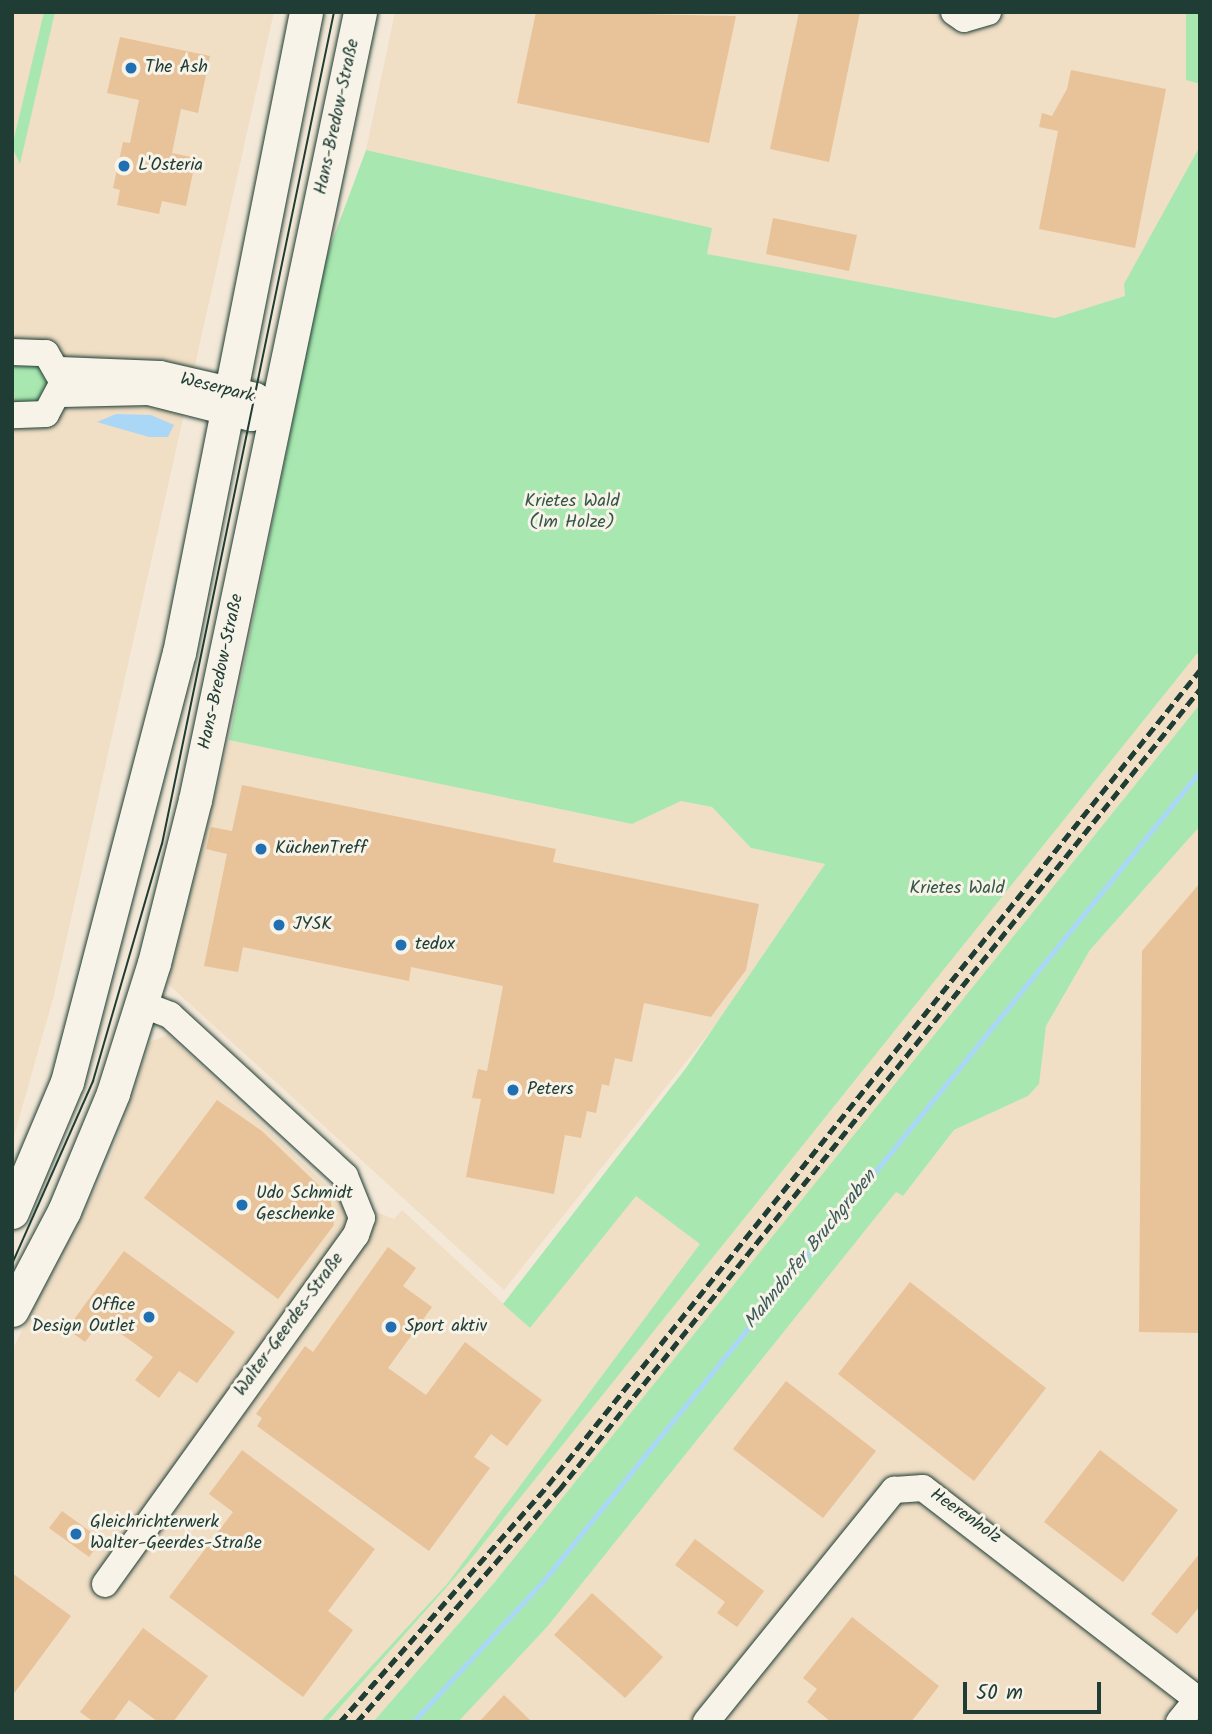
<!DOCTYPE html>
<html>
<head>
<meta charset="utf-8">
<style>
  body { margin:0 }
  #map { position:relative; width:1212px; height:1734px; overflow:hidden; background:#f4e9d8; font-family:Kalam,sans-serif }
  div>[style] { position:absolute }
  .built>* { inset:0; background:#f0dec5 }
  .green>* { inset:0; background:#a8e8b0 }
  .water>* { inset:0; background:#aad7f6 }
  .stream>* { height:5px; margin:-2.5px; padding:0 2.5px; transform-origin:2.5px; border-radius:2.5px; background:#aad7f6 }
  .building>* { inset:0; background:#e8c399 }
  .roads { filter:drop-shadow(0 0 2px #1f3d34) drop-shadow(0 0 2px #1f3d34) }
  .minor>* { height:26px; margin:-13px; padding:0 13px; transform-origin:13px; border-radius:13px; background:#f7f3e8 }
  .major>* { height:33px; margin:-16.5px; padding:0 16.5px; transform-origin:16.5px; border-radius:16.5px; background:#f7f3e8 }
  .tram>* { height:2px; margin:-1px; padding:0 1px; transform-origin:1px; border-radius:1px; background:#1f3d34 }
  .rail>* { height:5px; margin-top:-2.5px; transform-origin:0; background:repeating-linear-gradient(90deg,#1f3d34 0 10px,transparent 0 15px) }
  .dots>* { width:19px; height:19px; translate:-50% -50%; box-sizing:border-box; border:4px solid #f7f3e8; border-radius:50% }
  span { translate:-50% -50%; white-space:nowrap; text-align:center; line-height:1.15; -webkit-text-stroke:6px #f7f3e8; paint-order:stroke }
  .poi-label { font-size:18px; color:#1f3d34 }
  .left { translate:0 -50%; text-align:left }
  .right { translate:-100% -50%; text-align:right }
  .street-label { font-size:18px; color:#1f3d34 }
  .park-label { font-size:18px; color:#345747 }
  .water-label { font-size:19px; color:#3b5c5b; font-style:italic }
  .frame { position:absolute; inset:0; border:14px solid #1f3d34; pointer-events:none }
  .scale { position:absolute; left:963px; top:1682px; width:138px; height:32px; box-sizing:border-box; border:4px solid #1f3d34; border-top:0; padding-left:9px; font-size:21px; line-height:24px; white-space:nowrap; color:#1f3d34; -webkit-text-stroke:5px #f7f3e8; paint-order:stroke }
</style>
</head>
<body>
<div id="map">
  <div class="built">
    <i style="clip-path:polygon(12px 12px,274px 12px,54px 995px,12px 1143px)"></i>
    <i style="clip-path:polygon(395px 12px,1186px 12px,1186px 80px,1200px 84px,1200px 146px,1125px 284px,1126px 296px,1055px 318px,706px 254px,711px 228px,366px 150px)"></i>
    <i style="clip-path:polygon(1200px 650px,1200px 704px,494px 1583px,373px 1722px,327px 1722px,467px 1564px)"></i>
    <i style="clip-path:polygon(229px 740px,632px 824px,681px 801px,712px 807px,751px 848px,825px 864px,717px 1023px,504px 1290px,168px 984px)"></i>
    <i style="clip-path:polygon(1200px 826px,1200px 1722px,458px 1722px,547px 1627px,897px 1191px,903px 1196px,954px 1130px,1028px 1096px,1038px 1085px,1046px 1026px,1090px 950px)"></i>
    <i style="clip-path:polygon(168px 1035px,340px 1198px,394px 1219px,402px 1210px,530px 1328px,636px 1195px,701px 1244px,447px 1584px,320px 1722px,12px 1722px,12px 1350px,108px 1165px,150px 1042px)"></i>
  </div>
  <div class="green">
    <i style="clip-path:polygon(44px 12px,55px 12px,20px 164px,12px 147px)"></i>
    <i style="clip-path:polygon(1186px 12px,1200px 12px,1200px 84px,1186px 80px)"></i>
    <i style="clip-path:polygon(1200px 146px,1200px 650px,467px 1564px,327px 1722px,320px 1722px,447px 1584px,700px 1244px,636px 1196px,530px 1328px,503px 1304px,686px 1068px,825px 864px,751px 848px,712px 807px,681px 801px,632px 824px,229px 740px,324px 263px,366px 150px,712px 228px,707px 254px,1055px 318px,1125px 296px,1124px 284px)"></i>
    <i style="clip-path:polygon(36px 360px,51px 378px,38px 404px,15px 403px,12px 364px)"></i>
    <i style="clip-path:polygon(1200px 704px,1200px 826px,1090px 950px,1046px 1026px,1039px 1084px,1028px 1096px,954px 1130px,903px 1196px,896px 1192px,547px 1627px,458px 1722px,373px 1722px,494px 1583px)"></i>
  </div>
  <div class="water">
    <i style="clip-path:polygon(116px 414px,151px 415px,174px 425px,168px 437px,149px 437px,97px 422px)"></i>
  </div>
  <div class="stream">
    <i style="left:413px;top:1722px;width:193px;rotate:-47.3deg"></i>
    <i style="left:544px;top:1580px;width:1042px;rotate:-50.96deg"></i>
  </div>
  <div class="building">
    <i style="clip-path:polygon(536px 12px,736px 16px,709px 143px,517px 103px)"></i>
    <i style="clip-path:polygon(799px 12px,860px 12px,829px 162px,770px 149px)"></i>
    <i style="clip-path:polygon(120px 37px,210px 56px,198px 113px,181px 109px,172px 153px,196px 158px,186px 206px,162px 201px,159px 214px,117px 205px,120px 190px,113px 188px,123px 142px,130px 143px,139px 100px,107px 93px)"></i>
    <i style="clip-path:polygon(1071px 70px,1166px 89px,1135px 248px,1039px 229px,1058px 131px,1039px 127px,1042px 113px,1052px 116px,1067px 89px)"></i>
    <i style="clip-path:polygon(773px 218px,857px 235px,849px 271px,766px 254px)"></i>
    <i style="clip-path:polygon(242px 785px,556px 849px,553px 862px,759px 904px,746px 970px,711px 1017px,644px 1003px,632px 1062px,615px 1058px,609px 1086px,602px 1084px,596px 1113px,587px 1111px,581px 1138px,565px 1135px,554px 1194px,466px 1177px,481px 1099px,472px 1098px,478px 1069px,487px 1071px,503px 986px,411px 967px,409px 981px,243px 947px,238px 972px,204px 966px,227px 854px,206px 849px,211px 827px,232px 831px)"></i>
    <i style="clip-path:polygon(1200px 883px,1200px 1333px,1139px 1332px,1142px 951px)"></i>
    <i style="clip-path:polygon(217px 1100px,262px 1131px,330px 1196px,334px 1225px,278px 1299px,144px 1198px)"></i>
    <i style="clip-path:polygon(388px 1247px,416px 1268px,403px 1286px,432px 1307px,388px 1368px,426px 1395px,465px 1342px,542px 1400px,507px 1446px,491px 1434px,474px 1457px,490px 1468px,429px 1551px,257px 1426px,262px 1418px,256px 1414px,305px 1346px,313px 1352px)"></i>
    <i style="clip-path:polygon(124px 1251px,235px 1332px,197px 1383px,179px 1371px,159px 1398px,135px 1380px,153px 1357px,102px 1320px,85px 1342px,67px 1329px)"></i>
    <i style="clip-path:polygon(910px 1282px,1046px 1388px,974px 1481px,838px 1374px)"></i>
    <i style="clip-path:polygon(786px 1381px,876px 1451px,823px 1518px,733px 1449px)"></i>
    <i style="clip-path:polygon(242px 1450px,375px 1549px,328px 1611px,353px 1630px,303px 1697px,169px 1597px,233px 1512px,209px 1494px)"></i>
    <i style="clip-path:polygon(1100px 1450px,1178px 1510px,1123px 1582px,1044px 1522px)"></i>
    <i style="clip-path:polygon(62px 1511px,102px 1540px,89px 1557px,49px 1528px)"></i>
    <i style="clip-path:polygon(695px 1539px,764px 1591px,737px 1627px,717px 1613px,725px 1602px,675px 1565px)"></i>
    <i style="clip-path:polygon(1200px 1553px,1200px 1606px,1177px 1634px,1151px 1614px)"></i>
    <i style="clip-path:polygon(12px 1573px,71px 1616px,12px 1696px)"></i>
    <i style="clip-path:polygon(592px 1593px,663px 1657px,625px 1698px,554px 1635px)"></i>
    <i style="clip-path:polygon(852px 1617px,939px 1686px,911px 1722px,831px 1722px,807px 1702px,817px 1689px,803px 1678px)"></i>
    <i style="clip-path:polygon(143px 1628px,208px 1676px,173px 1722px,158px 1722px,129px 1700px,113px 1722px,94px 1722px,80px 1712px)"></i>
    <i style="clip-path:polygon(504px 1695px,532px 1722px,479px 1722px)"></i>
  </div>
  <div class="roads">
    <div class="minor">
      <i style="left:954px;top:12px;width:12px;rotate:35deg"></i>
      <i style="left:964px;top:19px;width:25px;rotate:-16deg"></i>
      <i style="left:12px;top:352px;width:34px;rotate:2deg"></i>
      <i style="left:46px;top:353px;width:34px;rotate:60deg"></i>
      <i style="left:63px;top:382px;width:36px;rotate:118deg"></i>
      <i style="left:46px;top:414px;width:34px;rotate:178deg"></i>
      <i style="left:60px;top:370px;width:100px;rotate:2.3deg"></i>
      <i style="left:160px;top:374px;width:98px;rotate:12.9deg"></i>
      <i style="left:256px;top:396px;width:25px;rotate:34deg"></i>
      <i style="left:62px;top:394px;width:86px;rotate:-1.3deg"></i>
      <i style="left:148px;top:392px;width:106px;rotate:14.2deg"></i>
      <i style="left:251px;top:418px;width:27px;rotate:-17deg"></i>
      <i style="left:105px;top:1584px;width:430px;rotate:-54.3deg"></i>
      <i style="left:356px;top:1235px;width:18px;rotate:-71deg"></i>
      <i style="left:362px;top:1218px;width:45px;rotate:-112deg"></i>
      <i style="left:345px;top:1176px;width:238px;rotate:-137.4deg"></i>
      <i style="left:170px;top:1015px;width:30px;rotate:-159deg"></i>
      <i style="left:706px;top:1722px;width:299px;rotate:-51deg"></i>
      <i style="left:894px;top:1490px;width:29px;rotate:-4deg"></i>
      <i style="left:923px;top:1488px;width:346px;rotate:37.6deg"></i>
      <i style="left:1179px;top:1722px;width:33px;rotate:-51deg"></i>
    </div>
    <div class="major">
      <i style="left:12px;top:1212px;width:141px;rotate:-67.1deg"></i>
      <i style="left:67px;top:1082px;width:443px;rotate:-75.4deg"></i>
      <i style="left:179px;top:653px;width:653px;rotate:-78.79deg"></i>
      <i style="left:12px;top:1310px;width:112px;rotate:-62.3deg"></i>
      <i style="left:64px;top:1211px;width:128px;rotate:-67.4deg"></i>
      <i style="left:113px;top:1093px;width:136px;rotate:-72.5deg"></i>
      <i style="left:154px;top:963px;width:168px;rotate:-75.9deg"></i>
      <i style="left:195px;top:800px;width:805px;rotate:-78.17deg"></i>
    </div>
  </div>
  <div class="tram">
    <i style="left:12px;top:1264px;width:200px;rotate:-66.1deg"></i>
    <i style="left:93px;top:1081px;width:247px;rotate:-73.8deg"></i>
    <i style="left:162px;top:844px;width:850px;rotate:-78.32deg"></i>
  </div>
  <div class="rail">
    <i style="left:340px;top:1722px;width:315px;rotate:-48.7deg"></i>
    <i style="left:548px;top:1485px;width:1044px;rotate:-51.34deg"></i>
    <i style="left:357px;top:1722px;width:308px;rotate:-49deg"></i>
    <i style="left:559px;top:1490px;width:1026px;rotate:-51.33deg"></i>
  </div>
  <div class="dots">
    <i style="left:131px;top:68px;background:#1f6fb2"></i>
    <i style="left:124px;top:166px;background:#1f6fb2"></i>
    <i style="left:261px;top:849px;background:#1f6fb2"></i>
    <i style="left:279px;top:925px;background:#1f6fb2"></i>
    <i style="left:401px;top:945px;background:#1f6fb2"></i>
    <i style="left:513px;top:1090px;background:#1f6fb2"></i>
    <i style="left:242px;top:1205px;background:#1f6fb2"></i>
    <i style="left:149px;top:1317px;background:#1f6fb2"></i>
    <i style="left:391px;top:1327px;background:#1f6fb2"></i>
    <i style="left:76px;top:1534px;background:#1f6fb2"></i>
  </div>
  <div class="poi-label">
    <span class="left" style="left:145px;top:68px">The Ash</span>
    <span class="left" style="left:138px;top:166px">L'Osteria</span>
    <span class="left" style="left:275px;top:849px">KüchenTreff</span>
    <span class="left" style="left:293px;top:925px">JYSK</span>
    <span class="left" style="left:415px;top:945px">tedox</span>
    <span class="left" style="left:527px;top:1090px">Peters</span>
    <span class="left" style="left:256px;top:1205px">Udo Schmidt<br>Geschenke</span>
    <span class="right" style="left:135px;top:1317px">Office<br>Design Outlet</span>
    <span class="left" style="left:405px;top:1327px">Sport aktiv</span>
    <span class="left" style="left:90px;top:1534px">Gleichrichterwerk<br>Walter-Geerdes-Straße</span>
  </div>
  <div class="street-label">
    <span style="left:338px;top:117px;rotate:-78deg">Hans-Bredow-Straße</span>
    <span style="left:217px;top:389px;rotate:14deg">Weserpark</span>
    <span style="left:222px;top:672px;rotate:-78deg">Hans-Bredow-Straße</span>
    <span style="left:290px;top:1325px;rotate:-54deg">Walter-Geerdes-Straße</span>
    <span style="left:965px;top:1517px;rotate:35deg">Heerenholz</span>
  </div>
  <div class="park-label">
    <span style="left:572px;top:513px">Krietes Wald<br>(Im Holze)</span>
    <span style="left:957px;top:889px">Krietes Wald</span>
  </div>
  <div class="water-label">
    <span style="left:811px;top:1250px;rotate:-51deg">Mahndorfer Bruchgraben</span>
  </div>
  <div class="frame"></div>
  <div class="scale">50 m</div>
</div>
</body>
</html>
